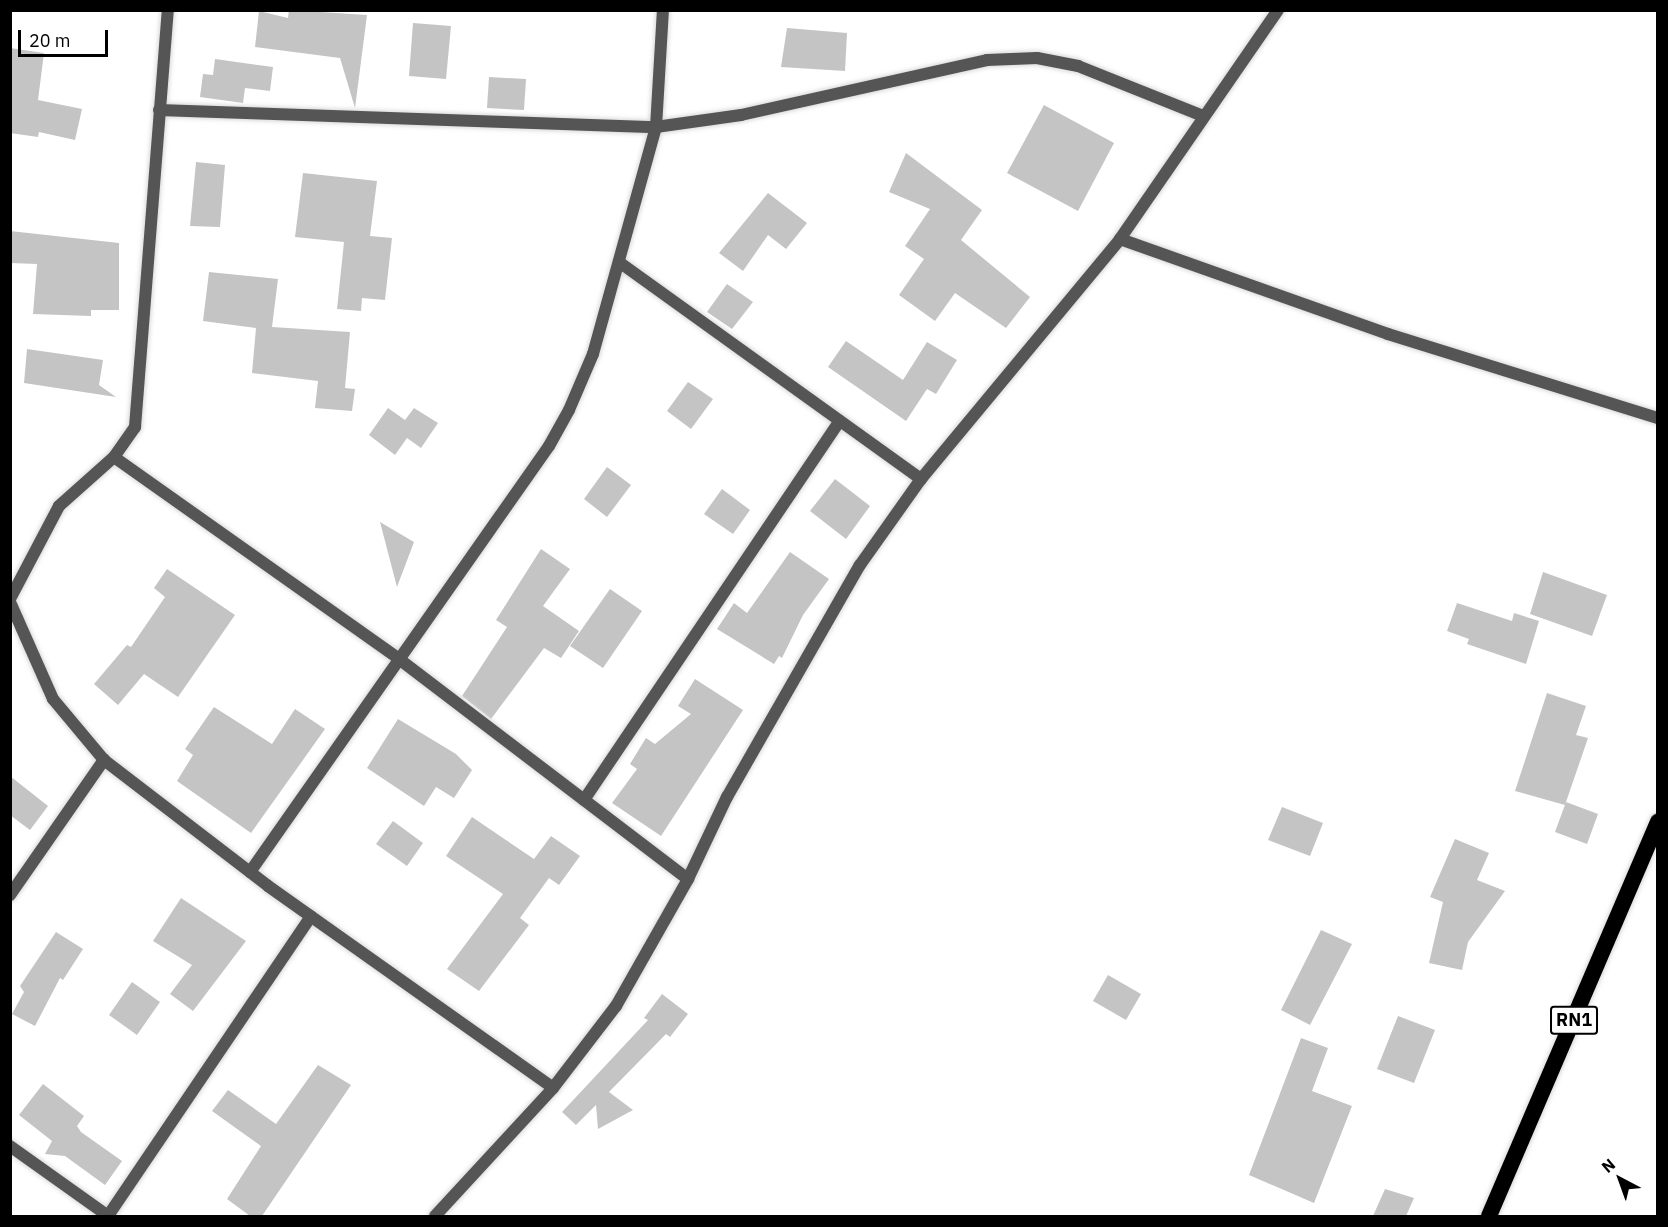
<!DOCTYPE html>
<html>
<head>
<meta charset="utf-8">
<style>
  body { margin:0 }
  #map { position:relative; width:1668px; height:1227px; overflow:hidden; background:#fff; font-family:"IBM Plex Sans",sans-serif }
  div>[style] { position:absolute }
  .building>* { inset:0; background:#c4c4c4 }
  .roads { filter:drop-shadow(0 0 2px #dbdbdb) drop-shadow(0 0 2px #dbdbdb) }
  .minor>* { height:12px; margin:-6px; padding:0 6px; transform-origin:6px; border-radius:6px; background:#555 }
  .trunk>* { height:16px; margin:-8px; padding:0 8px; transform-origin:8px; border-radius:8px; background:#000 }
  span { translate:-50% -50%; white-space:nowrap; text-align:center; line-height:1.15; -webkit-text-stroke:6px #fff; paint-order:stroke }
  .shield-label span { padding:2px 4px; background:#fff; border:2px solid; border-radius:4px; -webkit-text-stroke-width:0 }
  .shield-label { font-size:18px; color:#000; font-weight:700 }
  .frame { position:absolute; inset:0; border:12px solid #000; pointer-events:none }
  .north { position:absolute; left:1590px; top:1149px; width:60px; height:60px; -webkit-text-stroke:4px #fff; paint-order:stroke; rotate:319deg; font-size:16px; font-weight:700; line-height:24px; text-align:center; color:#000 }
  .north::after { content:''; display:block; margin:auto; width:21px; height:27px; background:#000; clip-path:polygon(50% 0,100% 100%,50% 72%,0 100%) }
  .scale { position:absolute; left:18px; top:30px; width:90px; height:27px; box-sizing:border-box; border:3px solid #000; border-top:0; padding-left:8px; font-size:18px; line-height:21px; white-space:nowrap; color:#000; -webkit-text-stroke:4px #fff; paint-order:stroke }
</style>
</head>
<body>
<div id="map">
  <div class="building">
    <i style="clip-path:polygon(289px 10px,367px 15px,355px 108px,340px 58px,255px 47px,259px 11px,288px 18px)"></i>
    <i style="clip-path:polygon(413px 23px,451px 26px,446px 79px,409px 76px)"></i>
    <i style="clip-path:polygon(787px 28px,847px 33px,845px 71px,781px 67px)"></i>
    <i style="clip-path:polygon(10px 48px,44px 53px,38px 100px,82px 109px,75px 140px,39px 132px,38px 137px,10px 133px)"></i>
    <i style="clip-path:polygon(215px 59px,273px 67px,270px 91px,245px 88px,243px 103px,200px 97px,203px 74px,213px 75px)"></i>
    <i style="clip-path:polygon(489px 77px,526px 79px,524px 110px,487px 108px)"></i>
    <i style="clip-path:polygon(1044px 105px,1114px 143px,1078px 211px,1007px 173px)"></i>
    <i style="clip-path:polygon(906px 153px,982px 210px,961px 240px,1030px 297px,1006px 328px,955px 293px,935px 321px,899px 295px,924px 259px,905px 246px,930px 209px,889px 192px)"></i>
    <i style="clip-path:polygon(196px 162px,225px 165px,220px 227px,190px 226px)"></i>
    <i style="clip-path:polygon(303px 173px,377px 181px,370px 236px,392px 238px,385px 300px,362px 298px,361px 311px,337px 309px,344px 242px,295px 237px)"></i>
    <i style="clip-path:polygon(768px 193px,807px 223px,786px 249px,768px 235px,743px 271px,719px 253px)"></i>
    <i style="clip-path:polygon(10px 231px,119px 243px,119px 310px,91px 310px,91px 316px,33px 314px,37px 264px,10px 263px)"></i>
    <i style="clip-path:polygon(209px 272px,278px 279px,272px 327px,350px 332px,345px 388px,355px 389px,352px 411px,315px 408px,318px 381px,252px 373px,256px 328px,203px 321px)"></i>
    <i style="clip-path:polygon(727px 284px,753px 302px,732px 329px,707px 312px)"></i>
    <i style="clip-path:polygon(846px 341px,903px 380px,927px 342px,957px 360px,936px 394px,927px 389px,906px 421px,828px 367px)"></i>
    <i style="clip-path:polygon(27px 349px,103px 360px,99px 385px,116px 397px,24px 383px)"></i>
    <i style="clip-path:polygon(688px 382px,713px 399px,691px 429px,667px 411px)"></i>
    <i style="clip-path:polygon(388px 408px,405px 420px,414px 408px,438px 423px,421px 448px,407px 438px,395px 455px,369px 435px)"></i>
    <i style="clip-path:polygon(607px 467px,631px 485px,607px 517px,584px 499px)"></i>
    <i style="clip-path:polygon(835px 479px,870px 506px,846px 539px,810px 511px)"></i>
    <i style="clip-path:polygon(722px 489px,750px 510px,733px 534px,704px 514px)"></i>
    <i style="clip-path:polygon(380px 522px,414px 542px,397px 587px)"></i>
    <i style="clip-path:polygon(541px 549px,570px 569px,543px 606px,579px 631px,561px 658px,544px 648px,491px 719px,462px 696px,507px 627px,496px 620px)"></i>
    <i style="clip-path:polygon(790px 552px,829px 579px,803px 615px,782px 658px,779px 656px,774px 664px,717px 629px,734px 603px,747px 613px)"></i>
    <i style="clip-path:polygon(167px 569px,235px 615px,178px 697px,144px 674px,118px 705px,94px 684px,127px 645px,131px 647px,165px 597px,154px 588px)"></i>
    <i style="clip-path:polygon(1543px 572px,1607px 595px,1592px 636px,1530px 614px)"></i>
    <i style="clip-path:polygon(610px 589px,642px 611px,603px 668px,570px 646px)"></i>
    <i style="clip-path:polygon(1457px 603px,1512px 621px,1514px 613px,1539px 621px,1526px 664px,1467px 644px,1469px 639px,1447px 631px)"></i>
    <i style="clip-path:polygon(695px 679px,743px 710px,661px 836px,612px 803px,637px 769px,630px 764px,646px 738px,655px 744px,691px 714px,678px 706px)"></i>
    <i style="clip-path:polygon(1547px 693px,1586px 706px,1576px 735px,1588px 738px,1565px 805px,1515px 791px)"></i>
    <i style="clip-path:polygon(214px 707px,272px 744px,295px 709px,325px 729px,251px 833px,177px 781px,193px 755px,185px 749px)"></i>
    <i style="clip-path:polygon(398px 719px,456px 754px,472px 770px,454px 798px,436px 787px,424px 806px,367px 768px)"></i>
    <i style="clip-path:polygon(10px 776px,48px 806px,30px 830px,10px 815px)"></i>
    <i style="clip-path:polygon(1566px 802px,1598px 814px,1587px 844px,1555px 832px)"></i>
    <i style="clip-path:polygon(1282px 807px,1323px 823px,1310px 856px,1268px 840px)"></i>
    <i style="clip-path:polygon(472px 817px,534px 859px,551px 836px,580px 856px,559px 885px,549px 878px,520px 918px,529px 925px,479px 991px,447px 969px,503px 894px,446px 856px)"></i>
    <i style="clip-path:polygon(393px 821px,423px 843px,407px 866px,376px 844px)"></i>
    <i style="clip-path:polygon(1455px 839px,1489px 853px,1477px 880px,1505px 891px,1468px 942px,1462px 970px,1429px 963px,1443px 902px,1430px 897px)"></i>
    <i style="clip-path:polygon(181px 898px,246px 941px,193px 1011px,170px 994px,192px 965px,153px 941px)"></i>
    <i style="clip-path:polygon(1321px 930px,1352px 944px,1310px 1025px,1281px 1010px)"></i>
    <i style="clip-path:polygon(56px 932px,83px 949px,63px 980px,60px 978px,35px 1026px,12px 1014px,24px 992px,20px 986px)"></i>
    <i style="clip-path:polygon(1108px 975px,1141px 994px,1126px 1020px,1093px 1001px)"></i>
    <i style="clip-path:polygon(132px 982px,160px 1002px,137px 1035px,109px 1015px)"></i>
    <i style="clip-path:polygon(662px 994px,688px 1014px,670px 1037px,666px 1034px,609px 1092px,633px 1110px,598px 1129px,596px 1105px,576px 1125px,562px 1112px,648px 1020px,644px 1018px)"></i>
    <i style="clip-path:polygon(1398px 1016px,1435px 1030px,1414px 1083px,1377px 1069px)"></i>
    <i style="clip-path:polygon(1301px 1038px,1328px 1048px,1312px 1091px,1352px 1106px,1314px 1203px,1249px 1175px)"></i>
    <i style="clip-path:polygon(318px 1065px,351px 1085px,262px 1216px,250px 1216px,227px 1199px,261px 1146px,212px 1111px,228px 1090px,276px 1124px)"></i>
    <i style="clip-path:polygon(43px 1084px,84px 1116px,77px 1126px,81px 1132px,122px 1161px,105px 1185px,65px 1156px,45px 1154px,52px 1141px,19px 1115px)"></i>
    <i style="clip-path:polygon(1385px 1189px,1414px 1198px,1406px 1216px,1373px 1216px)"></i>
  </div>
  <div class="roads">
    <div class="minor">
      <i style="left:159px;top:110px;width:497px;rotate:2deg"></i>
      <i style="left:656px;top:127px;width:86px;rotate:-8deg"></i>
      <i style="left:741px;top:115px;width:252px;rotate:-12.6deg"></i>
      <i style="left:987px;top:60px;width:50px;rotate:-2.3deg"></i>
      <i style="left:1037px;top:58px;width:42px;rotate:11deg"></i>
      <i style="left:1078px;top:66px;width:135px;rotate:21.8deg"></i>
      <i style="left:1120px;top:239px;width:284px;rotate:19.5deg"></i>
      <i style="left:1388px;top:334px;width:283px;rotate:17.3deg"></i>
      <i style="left:619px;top:262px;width:372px;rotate:35.7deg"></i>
      <i style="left:114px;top:457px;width:349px;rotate:35.3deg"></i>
      <i style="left:399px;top:659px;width:363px;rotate:37.3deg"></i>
      <i style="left:10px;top:599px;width:105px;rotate:-62.2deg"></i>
      <i style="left:59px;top:506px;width:74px;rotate:-41.7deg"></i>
      <i style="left:114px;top:457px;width:37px;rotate:-55deg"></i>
      <i style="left:135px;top:427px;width:418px;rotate:-85.5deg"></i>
      <i style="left:10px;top:602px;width:106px;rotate:66.1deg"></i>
      <i style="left:53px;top:699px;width:80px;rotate:50.1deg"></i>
      <i style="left:104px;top:760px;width:207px;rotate:37.5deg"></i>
      <i style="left:268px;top:886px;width:349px;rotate:35.3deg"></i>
      <i style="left:584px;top:800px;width:457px;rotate:-56deg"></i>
      <i style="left:250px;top:872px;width:520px;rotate:-54.94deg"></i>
      <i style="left:549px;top:446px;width:41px;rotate:-60.9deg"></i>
      <i style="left:569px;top:410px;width:61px;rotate:-66.8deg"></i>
      <i style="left:593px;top:354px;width:236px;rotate:-74.5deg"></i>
      <i style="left:656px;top:127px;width:117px;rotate:-86.6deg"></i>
      <i style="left:10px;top:895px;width:165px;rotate:-55.2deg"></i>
      <i style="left:10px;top:1146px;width:120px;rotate:35.5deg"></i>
      <i style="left:108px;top:1216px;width:362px;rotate:-55.9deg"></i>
      <i style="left:435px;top:1216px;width:174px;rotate:-47.3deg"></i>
      <i style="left:553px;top:1088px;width:103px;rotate:-52.5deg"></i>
      <i style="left:616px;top:1006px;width:146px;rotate:-60.4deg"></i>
      <i style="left:688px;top:879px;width:91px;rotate:-64.6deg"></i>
      <i style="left:727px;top:797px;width:267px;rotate:-60.2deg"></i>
      <i style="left:860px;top:565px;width:105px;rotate:-54.7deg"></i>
      <i style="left:921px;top:479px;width:312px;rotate:-50.3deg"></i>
      <i style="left:1120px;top:239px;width:278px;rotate:-55.4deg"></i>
    </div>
    <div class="trunk">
      <i style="left:1489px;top:1216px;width:429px;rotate:-66.8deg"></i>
    </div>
  </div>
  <div class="shield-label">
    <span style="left:1574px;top:1020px">RN1</span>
  </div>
  <div class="frame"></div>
  <div class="north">N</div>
  <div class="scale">20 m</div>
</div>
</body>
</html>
